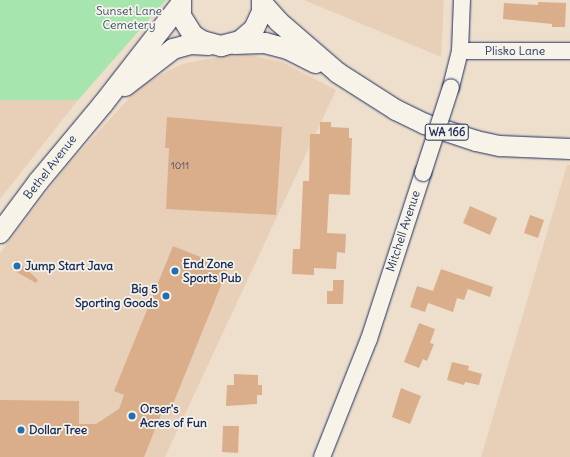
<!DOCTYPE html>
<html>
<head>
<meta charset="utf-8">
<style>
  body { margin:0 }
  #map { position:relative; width:570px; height:457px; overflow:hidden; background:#eedecc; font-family:Delius,sans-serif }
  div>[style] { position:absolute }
  .built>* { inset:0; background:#e8d0b8 }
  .green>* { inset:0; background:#a6e6ae }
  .building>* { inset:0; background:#daae8b }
  .roads { filter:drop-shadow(0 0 1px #1b2f5e) drop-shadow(0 0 1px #1b2f5e) }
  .minor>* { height:16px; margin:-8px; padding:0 8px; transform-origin:8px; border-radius:8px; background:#f7f3e8 }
  .major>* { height:20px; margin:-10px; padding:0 10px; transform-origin:10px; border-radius:10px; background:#f7f3e8 }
  .bridges { filter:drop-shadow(0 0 1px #1b2f5e) drop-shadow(0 0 1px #1b2f5e) }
  .minor-bridge>* { height:16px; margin:-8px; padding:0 8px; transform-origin:8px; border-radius:8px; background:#f7f3e8 }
  .dots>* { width:11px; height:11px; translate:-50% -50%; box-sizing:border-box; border:2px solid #f7f3e8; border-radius:50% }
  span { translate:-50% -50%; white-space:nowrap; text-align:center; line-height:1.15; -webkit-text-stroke:3.5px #f7f3e8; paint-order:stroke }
  .number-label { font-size:10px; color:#4b4f69 }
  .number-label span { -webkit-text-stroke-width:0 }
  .shield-label span { padding:1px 3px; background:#f7f3e8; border:1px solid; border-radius:3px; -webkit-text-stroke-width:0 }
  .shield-label { font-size:11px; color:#1b2f5e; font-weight:700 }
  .park-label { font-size:12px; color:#37546e }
  .street-label { font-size:12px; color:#1b2f5e }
  .poi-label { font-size:12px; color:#1b2f5e; font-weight:700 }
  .left { translate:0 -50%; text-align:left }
  .right { translate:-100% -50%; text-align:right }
</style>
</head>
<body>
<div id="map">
  <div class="built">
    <i style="clip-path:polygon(304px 0,444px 0,441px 57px)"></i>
    <i style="clip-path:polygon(240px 53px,282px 62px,336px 90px,165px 457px,0 457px,0 253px,66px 167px,142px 84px,182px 64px)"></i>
    <i style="clip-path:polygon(0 100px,78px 100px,0 199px)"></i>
    <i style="clip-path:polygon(567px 165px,570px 165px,570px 457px,481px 457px)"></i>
  </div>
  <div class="green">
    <i style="clip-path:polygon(0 0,166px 0,78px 100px,0 100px)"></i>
  </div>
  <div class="building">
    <i style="clip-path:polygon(538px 2px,566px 3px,565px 27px,552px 27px,552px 24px,503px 19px,504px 3px,538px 5px)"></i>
    <i style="clip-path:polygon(167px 117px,282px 127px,276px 215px,166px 209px,169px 148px,165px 148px)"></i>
    <i style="clip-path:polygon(320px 122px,331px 122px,331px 127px,349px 128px,349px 138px,352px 138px,350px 195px,329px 194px,327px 233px,346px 234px,345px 253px,337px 252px,336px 269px,314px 268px,314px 275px,292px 274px,293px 249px,300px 249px,303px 181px,309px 181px,310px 134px,320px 134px)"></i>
    <i style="clip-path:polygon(470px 206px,497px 218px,490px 235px,463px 223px)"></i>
    <i style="clip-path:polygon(530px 215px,544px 220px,538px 238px,524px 233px)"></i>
    <i style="clip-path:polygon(173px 246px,228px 268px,169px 414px,162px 412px,144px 457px,0 457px,0 400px,79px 401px,79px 424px,96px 424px,119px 409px,124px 395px,114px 391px)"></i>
    <i style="clip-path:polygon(16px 259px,38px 280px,36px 283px,11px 269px)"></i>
    <i style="clip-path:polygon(441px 269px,493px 287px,490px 297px,468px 289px,464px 300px,457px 298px,453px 312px,428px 303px,425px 312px,410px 307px,417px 286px,433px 291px)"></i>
    <i style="clip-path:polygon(333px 280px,344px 280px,343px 304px,327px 304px,327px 291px,333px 291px)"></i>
    <i style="clip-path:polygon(419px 323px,435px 329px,430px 343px,434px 344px,427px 361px,423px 359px,419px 368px,404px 362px)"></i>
    <i style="clip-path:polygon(452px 362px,469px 366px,468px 370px,482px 374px,479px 385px,465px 382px,464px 385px,447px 380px)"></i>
    <i style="clip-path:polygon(234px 374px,258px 375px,258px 385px,262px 385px,262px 395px,257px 395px,257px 404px,226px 406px,227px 385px,234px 385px)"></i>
    <i style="clip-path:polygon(401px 388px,421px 396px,410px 424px,392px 417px)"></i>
    <i style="clip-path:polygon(223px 426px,239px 426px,238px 453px,222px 452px)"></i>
  </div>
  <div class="roads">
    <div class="minor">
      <i style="left:460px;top:51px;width:110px"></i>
      <i style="left:451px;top:87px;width:37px;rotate:-76deg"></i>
      <i style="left:460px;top:51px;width:51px;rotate:-87.8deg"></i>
      <i style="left:322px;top:457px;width:127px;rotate:-68.3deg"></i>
      <i style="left:369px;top:339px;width:175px;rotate:-72deg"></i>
    </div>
    <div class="major">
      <i style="left:181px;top:0;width:16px;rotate:90deg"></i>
      <i style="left:181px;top:16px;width:22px;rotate:58deg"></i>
      <i style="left:193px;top:35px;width:11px;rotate:34deg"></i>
      <i style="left:202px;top:41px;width:20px;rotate:15deg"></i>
      <i style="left:221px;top:46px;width:20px;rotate:-15deg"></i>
      <i style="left:240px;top:41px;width:18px;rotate:-41deg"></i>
      <i style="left:254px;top:29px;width:19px;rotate:-65deg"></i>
      <i style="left:262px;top:12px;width:12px;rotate:-90deg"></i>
      <i style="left:262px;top:3px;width:25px;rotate:48deg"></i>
      <i style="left:279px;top:22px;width:78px;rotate:40.8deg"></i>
      <i style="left:338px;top:73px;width:69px;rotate:32.5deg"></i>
      <i style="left:396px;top:110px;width:32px;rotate:26deg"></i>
      <i style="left:425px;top:124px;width:54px;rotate:18.4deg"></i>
      <i style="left:476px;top:141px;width:25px;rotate:12deg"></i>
      <i style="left:500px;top:146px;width:70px;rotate:2.5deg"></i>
      <i style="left:234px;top:44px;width:31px;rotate:-2deg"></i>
      <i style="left:265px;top:43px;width:24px;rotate:15deg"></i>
      <i style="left:288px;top:49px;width:31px;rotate:27deg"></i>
      <i style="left:125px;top:86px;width:61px;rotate:-37.6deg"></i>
      <i style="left:173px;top:49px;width:19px;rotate:-16deg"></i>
      <i style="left:191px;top:44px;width:18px;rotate:3deg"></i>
      <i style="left:0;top:233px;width:64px;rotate:-53.3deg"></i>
      <i style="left:38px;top:182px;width:102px;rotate:-50.2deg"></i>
      <i style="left:103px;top:104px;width:125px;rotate:-52.1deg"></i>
    </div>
  </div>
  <div class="bridges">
    <div class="minor-bridge">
      <i style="left:423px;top:173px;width:90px;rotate:-72deg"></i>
    </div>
  </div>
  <div class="dots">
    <i style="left:17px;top:266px;background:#1f6fb2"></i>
    <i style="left:175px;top:271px;background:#1f6fb2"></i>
    <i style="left:166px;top:296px;background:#1f6fb2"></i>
    <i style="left:132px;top:416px;background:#1f6fb2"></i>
    <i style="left:21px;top:430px;background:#1f6fb2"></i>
  </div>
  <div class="number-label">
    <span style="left:180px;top:166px">1011</span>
  </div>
  <div class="shield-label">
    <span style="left:447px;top:132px">WA 166</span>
  </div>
  <div class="park-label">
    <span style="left:129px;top:18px">Sunset Lane<br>Cemetery</span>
  </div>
  <div class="street-label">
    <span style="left:515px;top:51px">Plisko Lane</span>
    <span style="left:50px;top:167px;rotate:-52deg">Bethel Avenue</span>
    <span style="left:403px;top:231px;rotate:-72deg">Mitchell Avenue</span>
  </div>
  <div class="poi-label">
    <span class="left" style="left:183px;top:271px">End Zone<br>Sports Pub</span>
    <span class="left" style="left:25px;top:266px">Jump Start Java</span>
    <span class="right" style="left:158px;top:296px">Big 5<br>Sporting Goods</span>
    <span class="left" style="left:140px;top:416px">Orser's<br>Acres of Fun</span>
    <span class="left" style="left:29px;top:430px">Dollar Tree</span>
  </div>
</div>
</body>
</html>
